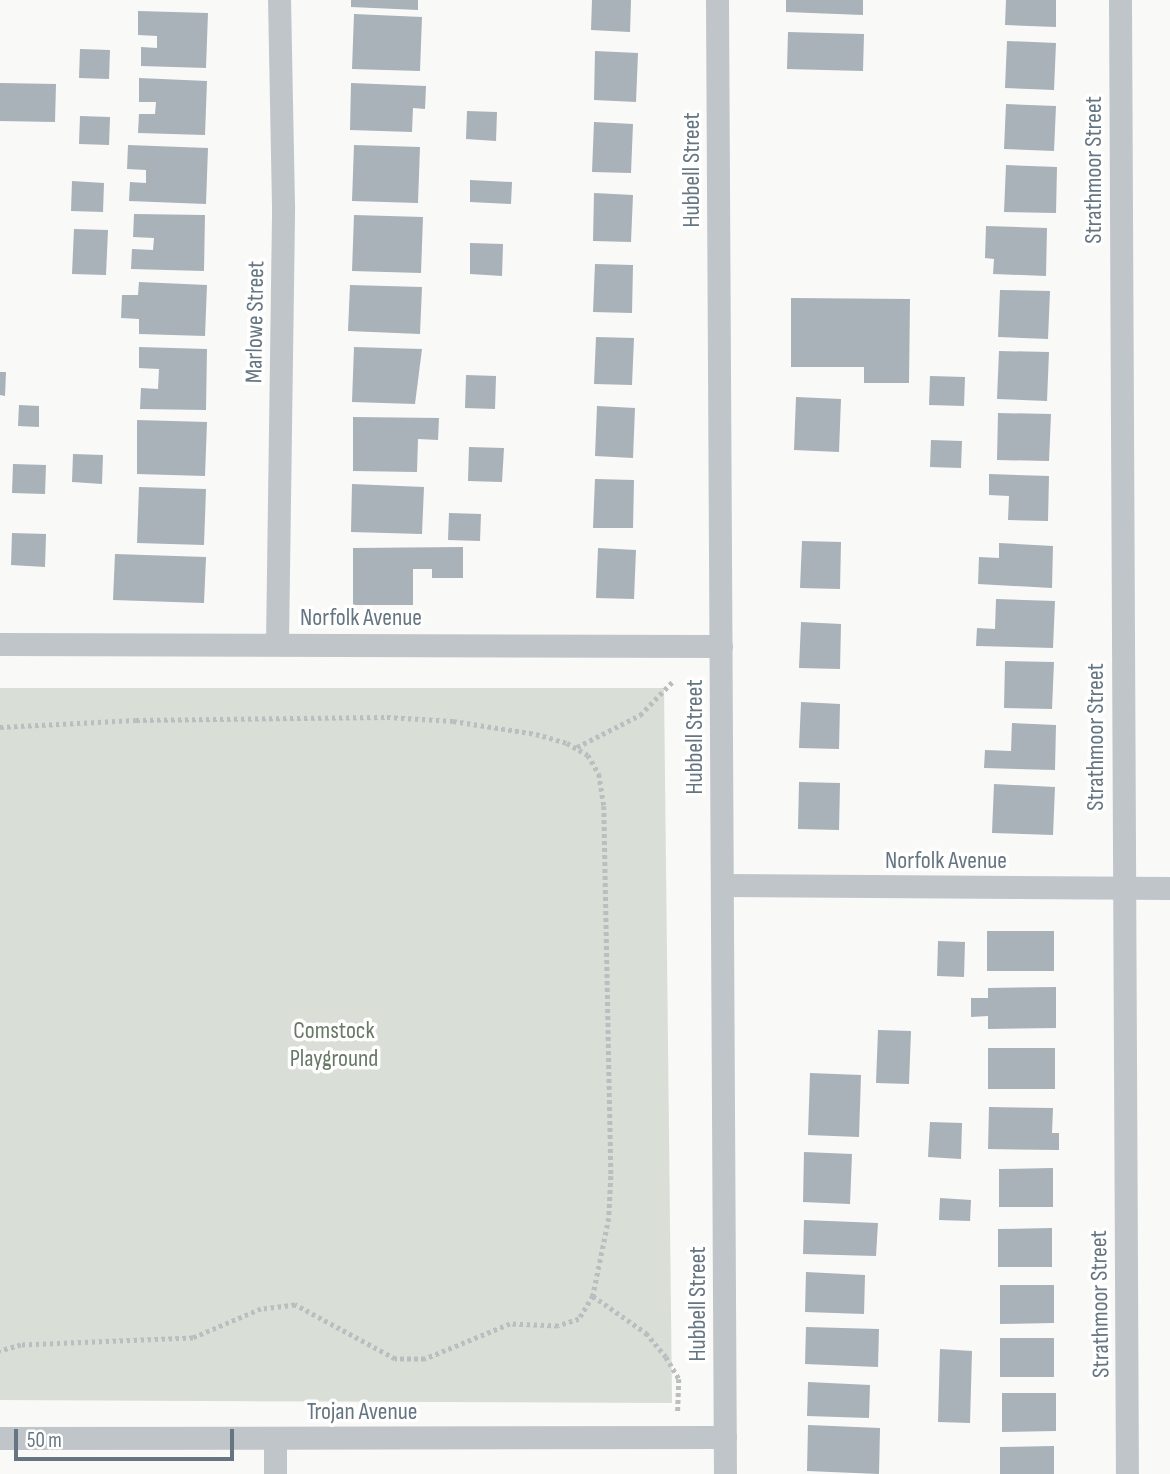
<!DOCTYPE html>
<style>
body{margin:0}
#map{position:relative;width:1170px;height:1474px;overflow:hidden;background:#f9f9f7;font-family:"Sofia Sans Condensed",sans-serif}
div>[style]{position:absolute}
.green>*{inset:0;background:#d9ded6}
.building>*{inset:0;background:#a9b2b8}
.path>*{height:4.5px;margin-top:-2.25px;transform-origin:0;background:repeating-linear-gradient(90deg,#bbbec1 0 3.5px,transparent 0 7px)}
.minor>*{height:23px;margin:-11.5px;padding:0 11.5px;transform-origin:11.5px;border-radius:11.5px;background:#c0c5c9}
span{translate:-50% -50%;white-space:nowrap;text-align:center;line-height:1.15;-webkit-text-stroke:7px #fff;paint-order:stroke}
.street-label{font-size:24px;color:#657581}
.park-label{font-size:24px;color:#677964}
.scale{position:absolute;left:14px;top:1429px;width:220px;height:32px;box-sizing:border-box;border:4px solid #657581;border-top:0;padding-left:9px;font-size:21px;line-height:24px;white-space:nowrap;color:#657581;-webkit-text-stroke:5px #fff;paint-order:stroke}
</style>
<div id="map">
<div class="green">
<div style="clip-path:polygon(0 688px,664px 688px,672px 1403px,0 1400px)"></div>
</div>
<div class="building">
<div style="clip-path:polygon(351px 0,418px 0,418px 10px,351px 7px)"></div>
<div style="clip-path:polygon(592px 0,631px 0,630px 32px,591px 30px)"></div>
<div style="clip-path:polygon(786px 0,863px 0,863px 15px,786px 12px)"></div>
<div style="clip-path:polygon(1006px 0,1056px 0,1056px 27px,1005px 25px)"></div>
<div style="clip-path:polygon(138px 11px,208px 13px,206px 68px,141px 66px,141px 47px,157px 48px,157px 36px,138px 35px)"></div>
<div style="clip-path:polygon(354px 14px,422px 17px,420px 71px,352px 69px)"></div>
<div style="clip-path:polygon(788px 32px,864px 34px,863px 71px,787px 69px)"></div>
<div style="clip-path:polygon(1007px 41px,1056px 43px,1054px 90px,1005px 88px)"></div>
<div style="clip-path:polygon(80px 49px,110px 50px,109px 79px,79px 78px)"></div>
<div style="clip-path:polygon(595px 51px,638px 53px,636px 102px,594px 100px)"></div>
<div style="clip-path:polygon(139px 78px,207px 81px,205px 135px,138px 133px,139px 114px,155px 114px,156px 102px,139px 102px)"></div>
<div style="clip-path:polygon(0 83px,56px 84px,55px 122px,0 121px)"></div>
<div style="clip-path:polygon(351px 83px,426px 86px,425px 109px,413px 108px,412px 132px,350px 130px)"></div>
<div style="clip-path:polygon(1006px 104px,1056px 106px,1054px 151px,1004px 149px)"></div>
<div style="clip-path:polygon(467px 111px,497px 112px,496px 141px,466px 139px)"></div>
<div style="clip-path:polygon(80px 116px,110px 117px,109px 145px,79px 144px)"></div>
<div style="clip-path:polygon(594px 122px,633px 124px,631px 173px,592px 172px)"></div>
<div style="clip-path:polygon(128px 145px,208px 148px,206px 204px,129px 201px,130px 182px,146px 183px,146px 170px,127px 169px)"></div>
<div style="clip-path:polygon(354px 145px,420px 147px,418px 203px,352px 201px)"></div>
<div style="clip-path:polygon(1006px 165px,1057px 167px,1056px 213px,1004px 212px)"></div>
<div style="clip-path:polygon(470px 180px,512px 182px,511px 204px,470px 202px)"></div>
<div style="clip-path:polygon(72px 181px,104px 183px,103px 212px,71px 211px)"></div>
<div style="clip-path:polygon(594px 193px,633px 195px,631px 242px,593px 241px)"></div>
<div style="clip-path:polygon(134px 214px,205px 215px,204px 271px,131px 269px,132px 249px,153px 250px,154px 238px,133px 237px)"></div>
<div style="clip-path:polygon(354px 215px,423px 217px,421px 273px,352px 271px)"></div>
<div style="clip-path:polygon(986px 226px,1047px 228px,1046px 276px,993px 274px,994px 259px,985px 258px)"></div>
<div style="clip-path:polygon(74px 229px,108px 230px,106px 275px,72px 274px)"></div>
<div style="clip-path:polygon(470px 243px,503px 244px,502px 276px,470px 274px)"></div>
<div style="clip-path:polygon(595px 264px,633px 265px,632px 313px,593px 312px)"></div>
<div style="clip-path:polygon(139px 282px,207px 285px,205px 336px,139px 334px,139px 319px,121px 318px,122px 295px,138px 295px)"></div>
<div style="clip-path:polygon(350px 285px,422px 287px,420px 334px,348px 331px)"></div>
<div style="clip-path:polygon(1000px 290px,1050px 291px,1048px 339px,998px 337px)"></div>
<div style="clip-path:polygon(791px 298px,910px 299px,909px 383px,864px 383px,864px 367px,791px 367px)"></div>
<div style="clip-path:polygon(596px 337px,634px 338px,632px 385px,594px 384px)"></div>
<div style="clip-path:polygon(139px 347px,207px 349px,206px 410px,140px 409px,141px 388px,158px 389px,159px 369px,139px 368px)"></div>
<div style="clip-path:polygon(354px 347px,422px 349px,415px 404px,352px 402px)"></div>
<div style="clip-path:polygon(999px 351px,1049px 352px,1047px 401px,997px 399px)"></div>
<div style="clip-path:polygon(0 372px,6px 372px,5px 396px,0 395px)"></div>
<div style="clip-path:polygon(466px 375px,496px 376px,495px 409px,465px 408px)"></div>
<div style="clip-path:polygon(930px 376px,965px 377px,964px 406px,929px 405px)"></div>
<div style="clip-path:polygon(796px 397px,841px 399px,839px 452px,794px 450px)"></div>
<div style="clip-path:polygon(19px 405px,39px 406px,39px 427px,18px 426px)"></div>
<div style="clip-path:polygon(597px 406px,635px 408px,633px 458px,595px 456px)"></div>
<div style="clip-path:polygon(998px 413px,1051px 414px,1049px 461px,997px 460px)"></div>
<div style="clip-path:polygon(353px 417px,439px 418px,438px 440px,418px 439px,417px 472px,353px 471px)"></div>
<div style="clip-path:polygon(137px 420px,207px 422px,205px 476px,137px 474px)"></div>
<div style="clip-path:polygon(931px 440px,962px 441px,961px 468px,930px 467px)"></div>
<div style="clip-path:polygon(469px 447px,504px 448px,502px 482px,468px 481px)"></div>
<div style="clip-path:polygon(73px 454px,103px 455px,102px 484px,72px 482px)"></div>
<div style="clip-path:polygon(13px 464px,46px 465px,45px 494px,12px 493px)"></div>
<div style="clip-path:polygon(989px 474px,1049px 476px,1048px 521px,1008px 520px,1009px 496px,989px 495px)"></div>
<div style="clip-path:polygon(595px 479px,634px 480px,633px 528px,593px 528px)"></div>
<div style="clip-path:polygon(352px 484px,424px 487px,422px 534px,351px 532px)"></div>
<div style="clip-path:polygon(139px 487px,206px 489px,204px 545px,137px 543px)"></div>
<div style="clip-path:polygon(449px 513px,481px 514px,480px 541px,448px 540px)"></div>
<div style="clip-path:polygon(12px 533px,46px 534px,45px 567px,11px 565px)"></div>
<div style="clip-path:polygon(802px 541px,841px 542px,840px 589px,800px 588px)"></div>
<div style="clip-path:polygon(999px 543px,1053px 546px,1052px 588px,978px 584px,979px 557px,999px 558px)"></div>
<div style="clip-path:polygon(463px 547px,463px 578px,432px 578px,432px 569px,413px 569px,413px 605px,353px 605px,353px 548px)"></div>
<div style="clip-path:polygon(598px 548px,636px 550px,634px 599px,596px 598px)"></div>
<div style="clip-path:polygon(115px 554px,206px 557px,204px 603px,113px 600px)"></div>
<div style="clip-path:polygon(996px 599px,1055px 601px,1053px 648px,976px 646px,977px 628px,995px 629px)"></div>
<div style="clip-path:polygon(801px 622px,841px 624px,840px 669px,799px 668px)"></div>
<div style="clip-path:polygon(1005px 661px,1054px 662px,1052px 709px,1004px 708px)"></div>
<div style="clip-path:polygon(801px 702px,840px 704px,839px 749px,799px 748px)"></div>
<div style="clip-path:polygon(1012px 723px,1056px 725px,1055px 770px,984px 768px,985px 750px,1011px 751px)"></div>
<div style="clip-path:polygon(799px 782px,840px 783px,839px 830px,798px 829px)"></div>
<div style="clip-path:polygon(994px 784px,1055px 787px,1053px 835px,992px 833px)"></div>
<div style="clip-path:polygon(987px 931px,1054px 931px,1054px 971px,987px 971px)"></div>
<div style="clip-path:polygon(938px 941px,965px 942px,964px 977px,937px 976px)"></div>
<div style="clip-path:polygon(1056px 987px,1056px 1028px,988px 1029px,988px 1016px,971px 1017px,971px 998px,988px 998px,988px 988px)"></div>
<div style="clip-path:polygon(878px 1030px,911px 1031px,909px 1084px,876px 1083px)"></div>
<div style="clip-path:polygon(988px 1048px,1055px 1048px,1055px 1089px,988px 1089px)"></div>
<div style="clip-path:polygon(810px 1073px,861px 1075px,859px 1137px,808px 1135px)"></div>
<div style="clip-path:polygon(989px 1107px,1053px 1108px,1052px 1133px,1059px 1133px,1059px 1150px,988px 1149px)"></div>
<div style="clip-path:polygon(930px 1122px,962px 1123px,961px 1159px,928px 1157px)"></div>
<div style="clip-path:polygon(804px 1152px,852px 1154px,850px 1204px,803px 1202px)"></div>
<div style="clip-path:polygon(1053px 1168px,1053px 1207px,999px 1207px,999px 1169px)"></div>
<div style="clip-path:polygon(940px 1198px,971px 1200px,970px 1221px,939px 1220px)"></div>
<div style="clip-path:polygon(804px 1220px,878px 1223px,876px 1256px,803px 1254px)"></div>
<div style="clip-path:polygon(1052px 1228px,1052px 1267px,998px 1267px,998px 1229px)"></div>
<div style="clip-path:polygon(806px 1272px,865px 1275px,864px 1314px,805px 1312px)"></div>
<div style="clip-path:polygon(1000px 1285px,1054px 1285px,1054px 1323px,1000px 1324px)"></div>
<div style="clip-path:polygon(806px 1327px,879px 1329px,878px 1367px,805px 1364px)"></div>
<div style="clip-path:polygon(1000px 1338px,1054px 1338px,1054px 1377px,1000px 1377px)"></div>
<div style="clip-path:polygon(940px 1349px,972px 1351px,970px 1423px,938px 1422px)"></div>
<div style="clip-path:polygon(808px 1382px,870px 1385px,869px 1418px,807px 1416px)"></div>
<div style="clip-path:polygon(1002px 1393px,1056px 1393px,1056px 1431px,1002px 1432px)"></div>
<div style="clip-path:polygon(808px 1425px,880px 1428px,879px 1474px,807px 1471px)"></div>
<div style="clip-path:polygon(1054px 1446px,1054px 1474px,1000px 1474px,1000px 1447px)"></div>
</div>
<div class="path">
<div style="left:0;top:727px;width:136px;rotate:-2.9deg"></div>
<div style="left:136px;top:720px;width:251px;rotate:-0.7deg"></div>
<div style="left:387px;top:717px;width:66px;rotate:3.5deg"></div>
<div style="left:453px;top:721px;width:84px;rotate:8.9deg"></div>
<div style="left:536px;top:734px;width:32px;rotate:16deg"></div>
<div style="left:567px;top:743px;width:24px;rotate:30deg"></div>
<div style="left:588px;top:755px;width:22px;rotate:60deg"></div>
<div style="left:599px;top:774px;width:32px;rotate:81deg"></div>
<div style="left:604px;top:806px;width:370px;rotate:88.9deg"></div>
<div style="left:611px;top:1176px;width:42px;rotate:92.7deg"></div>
<div style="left:609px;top:1218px;width:80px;rotate:101.6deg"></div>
<div style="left:593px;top:1296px;width:27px;rotate:121deg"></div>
<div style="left:579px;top:1319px;width:22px;rotate:162deg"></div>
<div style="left:558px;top:1326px;width:48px;rotate:-177.6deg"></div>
<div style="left:510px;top:1324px;width:92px;rotate:157.6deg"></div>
<div style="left:425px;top:1359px;width:30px;rotate:180deg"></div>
<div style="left:395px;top:1359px;width:114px;rotate:-151.6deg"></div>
<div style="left:295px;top:1305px;width:34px;rotate:173deg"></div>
<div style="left:261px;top:1309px;width:74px;rotate:156.9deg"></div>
<div style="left:193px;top:1338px;width:172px;rotate:177.7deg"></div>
<div style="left:21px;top:1345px;width:22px;rotate:164deg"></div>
<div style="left:577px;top:747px;width:71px;rotate:-26.9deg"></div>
<div style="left:640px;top:715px;width:46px;rotate:-45.9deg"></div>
<div style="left:593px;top:1296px;width:65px;rotate:34.9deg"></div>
<div style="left:646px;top:1333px;width:31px;rotate:50deg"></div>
<div style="left:666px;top:1357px;width:26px;rotate:59deg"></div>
<div style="left:679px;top:1379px;width:32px;rotate:92deg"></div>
</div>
<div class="minor">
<div style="left:717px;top:0;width:1474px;rotate:89.69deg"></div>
<div style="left:1120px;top:0;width:1474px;rotate:89.73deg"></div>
<div style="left:0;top:644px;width:721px;rotate:0.16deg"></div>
<div style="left:277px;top:644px;width:438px;rotate:-89.2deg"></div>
<div style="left:283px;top:206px;width:206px;rotate:-91.1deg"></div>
<div style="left:722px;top:885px;width:448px;rotate:0.4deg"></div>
<div style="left:0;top:1438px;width:725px;rotate:-0.08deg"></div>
<div style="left:275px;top:1439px;width:35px;rotate:90deg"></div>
</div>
<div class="street-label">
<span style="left:692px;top:170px;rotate:-90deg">Hubbell Street</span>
<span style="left:1094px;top:170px;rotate:-90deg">Strathmoor Street</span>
<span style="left:255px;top:322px;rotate:-89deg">Marlowe Street</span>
<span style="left:361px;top:618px">Norfolk Avenue</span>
<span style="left:695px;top:737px;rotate:-90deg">Hubbell Street</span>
<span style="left:1096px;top:737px;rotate:-90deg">Strathmoor Street</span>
<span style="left:946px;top:861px">Norfolk Avenue</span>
<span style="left:698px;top:1304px;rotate:-90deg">Hubbell Street</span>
<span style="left:1100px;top:1304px;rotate:-91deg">Strathmoor Street</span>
<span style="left:362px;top:1412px">Trojan Avenue</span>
</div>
<div class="park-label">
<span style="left:334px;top:1045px">Comstock<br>Playground</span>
</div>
<div class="scale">50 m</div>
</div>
